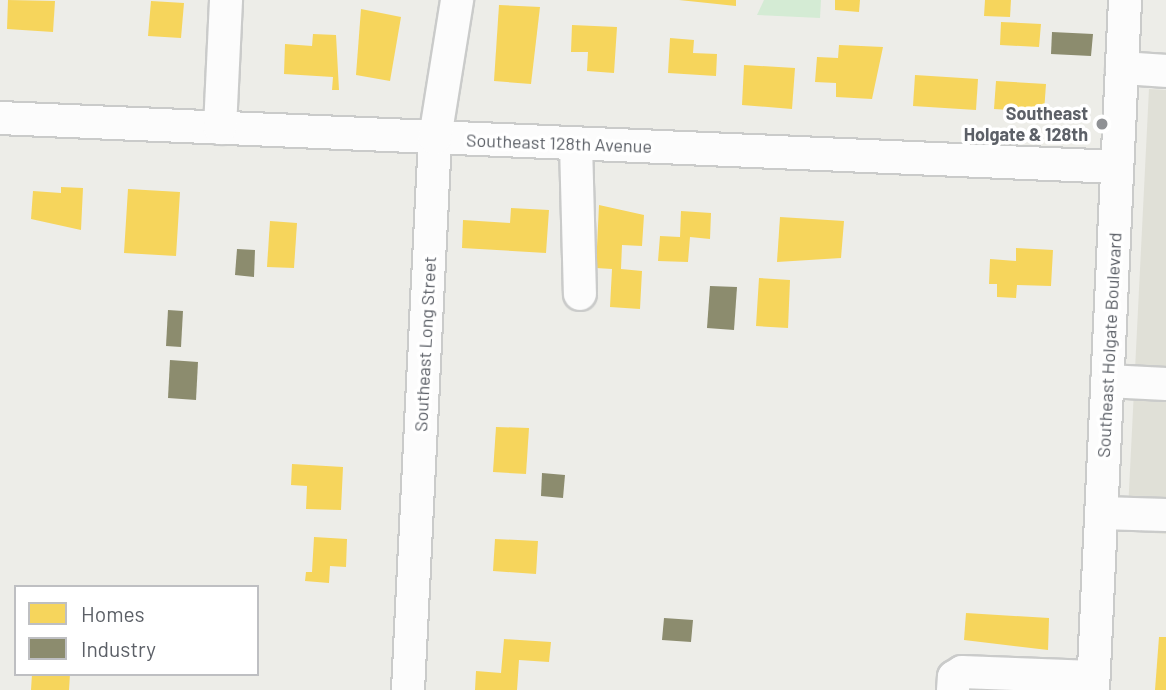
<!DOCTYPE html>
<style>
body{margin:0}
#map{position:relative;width:1166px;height:690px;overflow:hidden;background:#edede8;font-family:Barlow,sans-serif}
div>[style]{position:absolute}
.education>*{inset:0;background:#e0e0d7}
.green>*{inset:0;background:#d4ebd4}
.homes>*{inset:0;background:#f6d55c}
.industry>*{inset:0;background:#8c8c6e}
.roads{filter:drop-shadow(2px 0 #cacbca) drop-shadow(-2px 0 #cacbca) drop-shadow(0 2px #cacbca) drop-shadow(0 -2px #cacbca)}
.minor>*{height:32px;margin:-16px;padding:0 16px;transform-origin:16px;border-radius:16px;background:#fcfcfc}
.dots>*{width:19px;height:19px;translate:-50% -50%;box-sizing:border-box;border:4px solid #fff;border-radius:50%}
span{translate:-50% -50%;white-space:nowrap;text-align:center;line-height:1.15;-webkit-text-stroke:7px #fff;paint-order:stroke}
.poi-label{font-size:18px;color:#5c6067;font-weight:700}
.right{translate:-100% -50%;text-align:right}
.street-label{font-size:18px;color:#5c6067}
.legend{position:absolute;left:14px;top:585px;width:245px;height:91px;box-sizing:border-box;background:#fff;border:2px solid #bebfc2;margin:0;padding:9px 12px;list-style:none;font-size:21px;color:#5c6067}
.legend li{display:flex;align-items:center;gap:14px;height:35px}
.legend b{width:35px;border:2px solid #bebfc2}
</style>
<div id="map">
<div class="education">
<div style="clip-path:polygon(1149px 89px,1166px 90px,1166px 534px,1127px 531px)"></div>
</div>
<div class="green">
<div style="clip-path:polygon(764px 0,821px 0,820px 18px,757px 15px)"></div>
</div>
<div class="homes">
<div style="clip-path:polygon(8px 0,55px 1px,53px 32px,7px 29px)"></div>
<div style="clip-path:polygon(679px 0,736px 0,736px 6px)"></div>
<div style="clip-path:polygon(835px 0,860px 0,859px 12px,835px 10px)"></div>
<div style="clip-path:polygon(985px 0,1011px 0,1010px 17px,984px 16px)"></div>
<div style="clip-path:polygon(151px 1px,184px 3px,181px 38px,148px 36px)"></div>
<div style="clip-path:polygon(499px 5px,540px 7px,531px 84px,494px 81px)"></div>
<div style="clip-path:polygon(361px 9px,401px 17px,390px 81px,356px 75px)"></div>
<div style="clip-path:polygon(1001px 22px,1041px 24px,1039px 47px,1000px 45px)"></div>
<div style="clip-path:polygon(572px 25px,617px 27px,614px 73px,587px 71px,588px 52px,571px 52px)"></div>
<div style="clip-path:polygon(313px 34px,336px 35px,339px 90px,332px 90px,333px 77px,284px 74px,285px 44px,312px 46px)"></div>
<div style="clip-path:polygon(670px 38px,694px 40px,693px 53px,717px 54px,716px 76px,668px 73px)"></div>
<div style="clip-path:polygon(839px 45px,883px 47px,872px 99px,836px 97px,836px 83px,815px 82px,817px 57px,838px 58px)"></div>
<div style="clip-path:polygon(744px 65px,795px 68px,792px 109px,742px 105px)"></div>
<div style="clip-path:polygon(915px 75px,978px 79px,976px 110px,913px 106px)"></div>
<div style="clip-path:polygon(996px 81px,1046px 84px,1044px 112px,994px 109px)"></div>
<div style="clip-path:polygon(61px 187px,83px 188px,81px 230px,31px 219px,33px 191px,61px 193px)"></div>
<div style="clip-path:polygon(128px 189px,180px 192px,176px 256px,124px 253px)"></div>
<div style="clip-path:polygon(599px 205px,644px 215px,642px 246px,622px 245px,621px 269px,642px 271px,640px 309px,610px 307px,612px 269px,596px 268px)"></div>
<div style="clip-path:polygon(511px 208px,549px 210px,546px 253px,462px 248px,463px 220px,510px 223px)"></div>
<div style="clip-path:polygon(681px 211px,711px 213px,710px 239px,690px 237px,688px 262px,658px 261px,660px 236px,680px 237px)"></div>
<div style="clip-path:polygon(780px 217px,844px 221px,841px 258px,777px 262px)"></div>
<div style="clip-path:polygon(270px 221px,297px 223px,294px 268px,267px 267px)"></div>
<div style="clip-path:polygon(1016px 248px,1053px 250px,1051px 286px,1017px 285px,1016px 298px,997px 297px,997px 284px,989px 284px,990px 259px,1016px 261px)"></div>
<div style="clip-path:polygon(759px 278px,790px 280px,788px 328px,756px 326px)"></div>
<div style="clip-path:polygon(496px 427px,529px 428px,526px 474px,493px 472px)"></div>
<div style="clip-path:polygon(292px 464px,343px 467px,341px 510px,306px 509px,307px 486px,291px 485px)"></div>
<div style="clip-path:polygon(314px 537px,347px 539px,346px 567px,330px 566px,329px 583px,305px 581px,306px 572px,312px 572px)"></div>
<div style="clip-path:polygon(495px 539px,538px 541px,536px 574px,493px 571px)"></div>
<div style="clip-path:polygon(966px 613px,1049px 618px,1048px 650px,964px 640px)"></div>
<div style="clip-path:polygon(1159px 637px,1166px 637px,1166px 690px,1155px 690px)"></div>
<div style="clip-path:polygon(504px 639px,551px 642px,549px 662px,519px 660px,517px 690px,475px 690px,476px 671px,501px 673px)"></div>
<div style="clip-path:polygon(32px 674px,70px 674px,69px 690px,31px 690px)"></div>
</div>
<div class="industry">
<div style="clip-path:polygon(1052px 32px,1093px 34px,1091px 56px,1051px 54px)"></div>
<div style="clip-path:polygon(237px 249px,255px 250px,254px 277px,235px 275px)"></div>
<div style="clip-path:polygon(710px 286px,737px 287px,734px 330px,707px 328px)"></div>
<div style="clip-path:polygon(168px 310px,183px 311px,181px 347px,166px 346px)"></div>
<div style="clip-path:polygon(170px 360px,198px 362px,196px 400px,168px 398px)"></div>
<div style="clip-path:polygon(542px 473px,565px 475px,563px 498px,541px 496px)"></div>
<div style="clip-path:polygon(664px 618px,693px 620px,691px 642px,662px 640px)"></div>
</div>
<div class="roads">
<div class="minor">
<div style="left:1122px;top:68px;width:44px;rotate:3.9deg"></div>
<div style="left:0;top:118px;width:1118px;rotate:2.51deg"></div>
<div style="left:220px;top:128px;width:128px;rotate:-87.3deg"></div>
<div style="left:576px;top:144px;width:150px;rotate:88.5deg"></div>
<div style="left:1107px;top:381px;width:59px;rotate:2.9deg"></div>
<div style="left:1101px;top:513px;width:65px;rotate:1.8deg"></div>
<div style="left:408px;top:690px;width:553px;rotate:-87.2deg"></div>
<div style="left:435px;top:138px;width:140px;rotate:-80.9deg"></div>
<div style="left:953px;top:690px;width:13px;rotate:-86deg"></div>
<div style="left:954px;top:677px;width:9px;rotate:-32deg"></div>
<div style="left:962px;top:672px;width:131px;rotate:2.2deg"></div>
<div style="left:1093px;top:690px;width:691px;rotate:-87.34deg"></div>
</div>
</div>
<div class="dots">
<div style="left:1102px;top:124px;background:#8f9194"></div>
</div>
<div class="poi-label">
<span class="right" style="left:1088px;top:124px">Southeast<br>Holgate &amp; 128th</span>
</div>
<div class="street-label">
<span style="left:559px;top:143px;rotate:2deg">Southeast 128th Avenue</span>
<span style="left:425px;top:344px;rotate:-87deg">Southeast Long Street</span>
<span style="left:1109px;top:345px;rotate:-87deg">Southeast Holgate Boulevard</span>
</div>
<ul class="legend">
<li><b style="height:19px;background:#f6d55c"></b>Homes</li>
<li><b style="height:19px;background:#8c8c6e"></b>Industry</li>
</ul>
</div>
